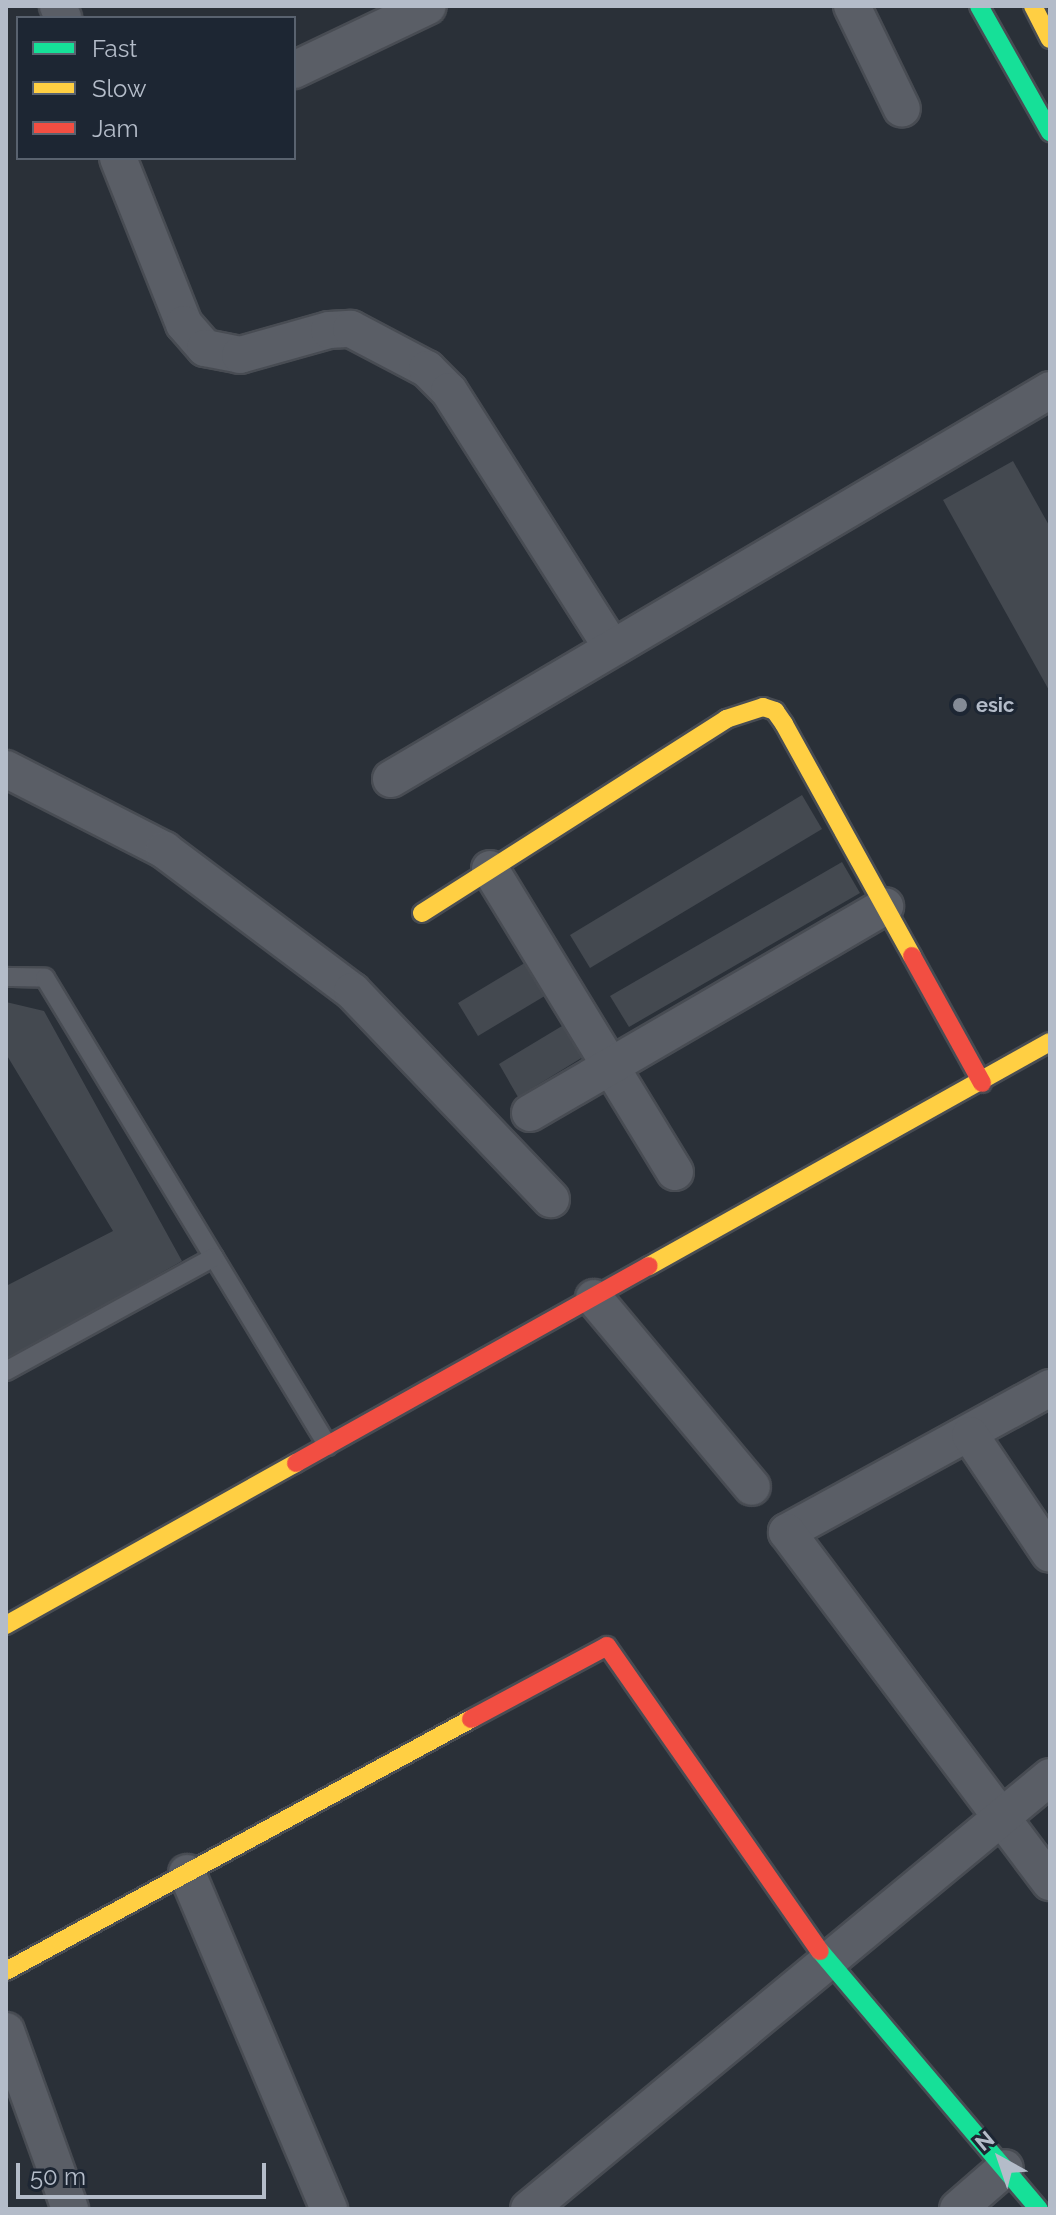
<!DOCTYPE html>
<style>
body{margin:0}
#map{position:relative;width:1056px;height:2215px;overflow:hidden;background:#2a3038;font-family:Raleway,sans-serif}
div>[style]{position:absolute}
.building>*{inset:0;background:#444950}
.roads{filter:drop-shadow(2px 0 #484c53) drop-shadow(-2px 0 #484c53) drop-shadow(0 2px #484c53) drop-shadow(0 -2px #484c53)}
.lane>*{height:18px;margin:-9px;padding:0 9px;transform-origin:9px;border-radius:9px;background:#5a5e66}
.street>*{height:36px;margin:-18px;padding:0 18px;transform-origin:18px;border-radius:18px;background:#5a5e66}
.fast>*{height:18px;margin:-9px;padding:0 9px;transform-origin:9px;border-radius:9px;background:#16e098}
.slow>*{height:18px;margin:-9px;padding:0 9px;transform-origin:9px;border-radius:9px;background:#ffcf43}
.jam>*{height:18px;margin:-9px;padding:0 9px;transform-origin:9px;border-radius:9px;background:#f24e42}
.dots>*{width:22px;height:22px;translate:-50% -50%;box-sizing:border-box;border:4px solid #1d2633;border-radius:50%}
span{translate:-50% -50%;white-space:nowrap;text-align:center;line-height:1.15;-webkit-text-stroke:6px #1d2633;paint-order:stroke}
.poi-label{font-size:20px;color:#b4bcc9;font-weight:700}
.left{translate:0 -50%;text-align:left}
.frame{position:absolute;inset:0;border:8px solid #b4bcc9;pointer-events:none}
.legend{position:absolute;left:16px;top:16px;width:280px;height:144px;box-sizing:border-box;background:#1d2633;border:2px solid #59626f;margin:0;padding:10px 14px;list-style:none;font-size:24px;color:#b4bcc9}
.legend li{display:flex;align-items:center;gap:16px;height:40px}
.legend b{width:40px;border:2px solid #59626f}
.north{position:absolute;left:960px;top:2119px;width:80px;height:80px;-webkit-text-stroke:6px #1d2633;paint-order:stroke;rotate:320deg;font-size:22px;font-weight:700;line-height:32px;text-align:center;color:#b4bcc9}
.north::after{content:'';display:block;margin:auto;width:28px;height:36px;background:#b4bcc9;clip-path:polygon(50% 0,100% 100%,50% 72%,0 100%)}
.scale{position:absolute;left:16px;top:2163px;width:250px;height:36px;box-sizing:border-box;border:4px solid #b4bcc9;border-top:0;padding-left:10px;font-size:24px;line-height:28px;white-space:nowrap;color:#b4bcc9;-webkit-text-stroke:6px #1d2633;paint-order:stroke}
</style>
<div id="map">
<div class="building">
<div style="clip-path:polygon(1013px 461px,1050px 527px,1050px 692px,943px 500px)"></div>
<div style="clip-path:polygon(802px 795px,822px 829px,590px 968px,570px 935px)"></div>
<div style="clip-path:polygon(842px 862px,860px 893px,629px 1027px,610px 996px)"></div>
<div style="clip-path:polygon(538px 955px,558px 988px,478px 1036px,458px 1003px)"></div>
<div style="clip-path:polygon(6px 1002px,44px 1011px,182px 1261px,6px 1361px,6px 1286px,113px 1231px,6px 1054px)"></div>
<div style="clip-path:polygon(577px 1017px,596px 1049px,518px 1097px,499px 1064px)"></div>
</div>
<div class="roads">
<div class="lane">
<div style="left:6px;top:977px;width:39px;rotate:1deg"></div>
<div style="left:45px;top:978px;width:547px;rotate:58.84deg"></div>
<div style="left:6px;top:1371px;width:237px;rotate:-28.7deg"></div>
</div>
<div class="street">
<div style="left:58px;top:6px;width:13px;rotate:67deg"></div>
<div style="left:852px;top:6px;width:114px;rotate:64.1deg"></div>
<div style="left:294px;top:70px;width:148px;rotate:-25.5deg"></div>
<div style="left:118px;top:158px;width:179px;rotate:68.3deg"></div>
<div style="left:184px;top:324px;width:32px;rotate:49deg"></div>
<div style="left:205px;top:348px;width:36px;rotate:11deg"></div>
<div style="left:240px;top:355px;width:92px;rotate:-15.7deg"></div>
<div style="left:329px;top:330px;width:22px;rotate:-3deg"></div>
<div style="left:351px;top:329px;width:86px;rotate:27.8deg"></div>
<div style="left:427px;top:369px;width:31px;rotate:45deg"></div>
<div style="left:449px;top:391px;width:304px;rotate:57.6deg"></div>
<div style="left:6px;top:769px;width:178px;rotate:27.1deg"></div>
<div style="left:164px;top:850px;width:235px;rotate:36.9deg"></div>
<div style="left:352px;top:991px;width:288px;rotate:46.3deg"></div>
<div style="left:391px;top:779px;width:765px;rotate:-30.55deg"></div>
<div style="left:490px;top:869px;width:355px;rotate:58.6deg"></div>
<div style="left:530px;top:1113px;width:411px;rotate:-30.2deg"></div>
<div style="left:594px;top:1298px;width:246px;rotate:50.1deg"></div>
<div style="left:1050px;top:1388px;width:300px;rotate:151.3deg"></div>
<div style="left:787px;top:1532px;width:438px;rotate:53.1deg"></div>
<div style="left:970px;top:1435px;width:143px;rotate:56.1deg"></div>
<div style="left:187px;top:1873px;width:365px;rotate:67.1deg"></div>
<div style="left:6px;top:2031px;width:189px;rotate:70.2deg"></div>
<div style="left:529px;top:2209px;width:677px;rotate:-39.66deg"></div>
<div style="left:958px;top:2209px;width:62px;rotate:-41.1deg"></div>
</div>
<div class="fast">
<div style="left:979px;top:6px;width:145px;rotate:60.6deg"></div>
<div style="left:820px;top:1951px;width:338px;rotate:49.7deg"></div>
</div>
<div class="slow">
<div style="left:1033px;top:6px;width:37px;rotate:63deg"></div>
<div style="left:422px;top:913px;width:361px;rotate:-32.5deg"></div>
<div style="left:726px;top:719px;width:39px;rotate:-18deg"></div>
<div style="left:763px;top:707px;width:13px;rotate:18deg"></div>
<div style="left:775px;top:711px;width:16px;rotate:55deg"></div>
<div style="left:784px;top:724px;width:265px;rotate:61.1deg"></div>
<div style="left:649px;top:1266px;width:459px;rotate:-29.2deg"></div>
<div style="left:6px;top:1625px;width:332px;rotate:-29.2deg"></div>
<div style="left:6px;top:1971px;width:529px;rotate:-28.45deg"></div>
</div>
<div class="jam">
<div style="left:912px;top:956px;width:145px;rotate:61.1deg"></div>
<div style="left:296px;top:1463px;width:404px;rotate:-29.2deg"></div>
<div style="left:471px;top:1719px;width:154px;rotate:-28.2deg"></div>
<div style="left:607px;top:1646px;width:372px;rotate:55.1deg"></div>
</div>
</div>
<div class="dots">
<div style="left:960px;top:705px;background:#848b96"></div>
</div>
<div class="poi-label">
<span class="left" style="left:976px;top:705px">esic</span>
</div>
<div class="frame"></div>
<ul class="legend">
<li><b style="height:10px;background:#16e098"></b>Fast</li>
<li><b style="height:10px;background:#ffcf43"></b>Slow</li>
<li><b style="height:10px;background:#f24e42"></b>Jam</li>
</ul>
<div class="north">N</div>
<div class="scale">50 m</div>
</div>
